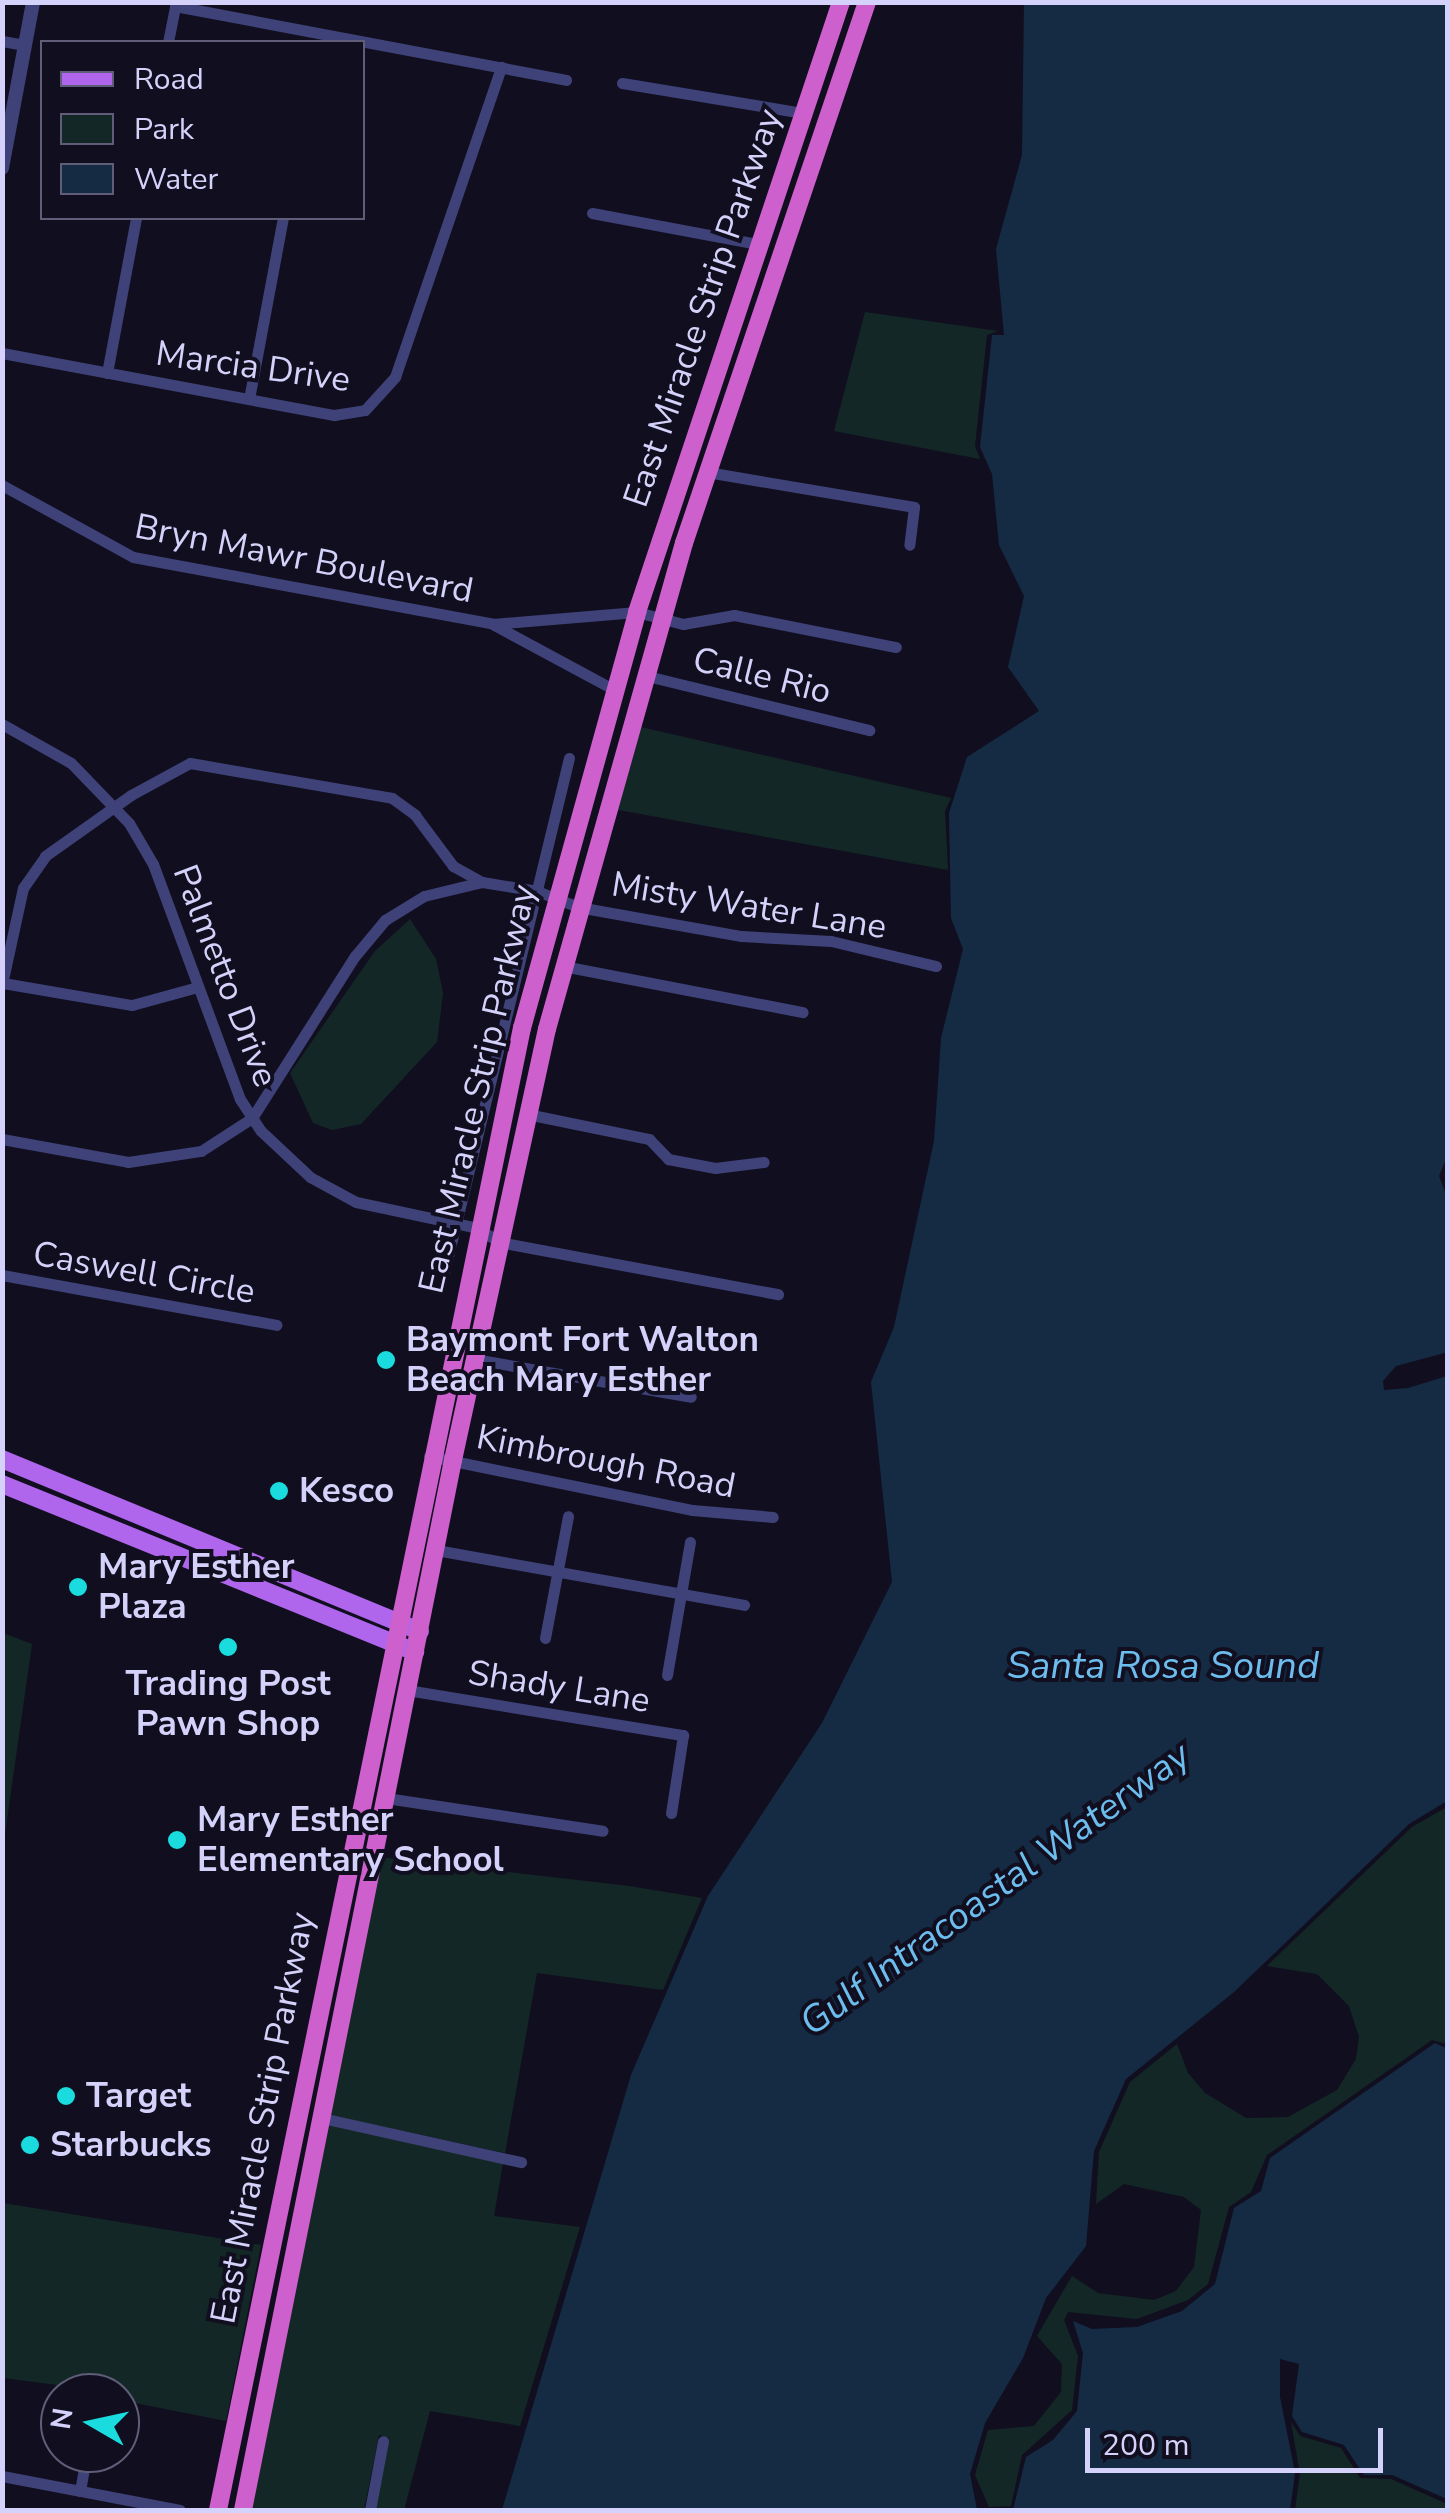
<!DOCTYPE html>
<style>
body{margin:0}
#map{position:relative;width:1450px;height:2513px;overflow:hidden;background:#110f1f;font-family:"Nunito Sans",sans-serif}
div>[style]{position:absolute}
.green>*{inset:0;background:#132826}
.water>*{inset:0;background:#152b44}
.minor>*{height:11px;margin:-5.5px;padding:0 5.5px;transform-origin:5.5px;border-radius:5.5px;background:#3f4279}
.tertiary>*{height:14px;margin:-7px;padding:0 7px;transform-origin:7px;border-radius:7px;background:#3f4279}
.primary>*{height:18px;margin:-9px;padding:0 9px;transform-origin:9px;border-radius:9px;background:#af66ed}
.trunk>*{height:18px;margin:-9px;padding:0 9px;transform-origin:9px;border-radius:9px;background:#ce60cd}
.dots>*{width:28px;height:28px;translate:-50% -50%;box-sizing:border-box;border:5px solid #110f1f;border-radius:50%}
span{translate:-50% -50%;white-space:nowrap;text-align:center;line-height:1.15;-webkit-text-stroke:8px #110f1f;paint-order:stroke}
.street-label{font-size:35px;color:#d4d2fa}
.poi-label{font-size:35px;color:#d4d2fa;font-weight:700}
.left{translate:0 -50%;text-align:left}
.water-label{font-size:38px;color:#6cbdee;font-style:italic}
.frame{position:absolute;inset:0;border:5px solid #d4d2fa;pointer-events:none}
.legend{position:absolute;left:40px;top:40px;width:325px;height:180px;box-sizing:border-box;background:#110f1f;border:2px solid #5f5d77;margin:0;padding:12px 18px;list-style:none;font-size:30px;color:#d4d2fa}
.legend li{display:flex;align-items:center;gap:20px;height:50px}
.legend b{width:50px;border:2px solid #5f5d77}
.north{position:absolute;left:40px;top:2373px;width:100px;height:100px;box-sizing:border-box;background:#110f1f;border:2px solid #5f5d77;border-radius:50%;rotate:279deg;font-size:28px;font-weight:700;line-height:40px;text-align:center;color:#d4d2fa}
.north::after{content:'';display:block;margin:auto;width:35px;height:45px;background:#1adcdf;clip-path:polygon(50% 0,100% 100%,50% 72%,0 100%)}
.scale{position:absolute;left:1085px;top:2428px;width:298px;height:45px;box-sizing:border-box;border:5px solid #d4d2fa;border-top:0;padding-left:12px;font-size:30px;line-height:35px;white-space:nowrap;color:#d4d2fa;-webkit-text-stroke:8px #110f1f;paint-order:stroke}
</style>
<div id="map">
<div class="green">
<div style="clip-path:polygon(865px 312px,998px 331px,987px 335px,975px 446px,980px 459px,834px 431px)"></div>
<div style="clip-path:polygon(636px 726px,951px 798px,945px 811px,948px 870px,613px 809px)"></div>
<div style="clip-path:polygon(410px 919px,436px 959px,443px 993px,437px 1042px,361px 1124px,332px 1130px,313px 1123px,290px 1073px,375px 951px)"></div>
<div style="clip-path:polygon(3px 1633px,32px 1644px,3px 1848px)"></div>
<div style="clip-path:polygon(1447px 1807px,1447px 2044px,1432px 2040px,1267px 2155px,1251px 2192px,1229px 2207px,1208px 2284px,1188px 2300px,1137px 2319px,1068px 2312px,1064px 2320px,1078px 2356px,1072px 2410px,1022px 2455px,1011px 2506px,989px 2507px,975px 2475px,988px 2430px,1034px 2426px,1061px 2392px,1062px 2364px,1037px 2336px,1072px 2276px,1098px 2293px,1154px 2300px,1176px 2291px,1194px 2267px,1201px 2210px,1184px 2197px,1124px 2184px,1096px 2204px,1099px 2152px,1130px 2082px,1177px 2044px,1188px 2073px,1205px 2093px,1246px 2118px,1288px 2117px,1337px 2090px,1356px 2059px,1359px 2037px,1349px 2006px,1317px 1974px,1267px 1966px,1412px 1827px)"></div>
<div style="clip-path:polygon(380px 1857px,629px 1886px,702px 1898px,663px 1990px,537px 1973px,505px 2153px,330px 2115px)"></div>
<div style="clip-path:polygon(329px 2125px,503px 2163px,494px 2216px,580px 2227px,520px 2426px,430px 2411px,404px 2510px,375px 2510px,389px 2438px,379px 2435px,364px 2510px,252px 2510px)"></div>
<div style="clip-path:polygon(3px 2203px,261px 2245px,226px 2421px,120px 2400px,120px 2393px,3px 2378px)"></div>
<div style="clip-path:polygon(1291px 2422px,1300px 2436px,1341px 2448px,1360px 2478px,1391px 2479px,1447px 2504px,1447px 2510px,1295px 2510px,1300px 2474px)"></div>
</div>
<div class="water">
<div style="clip-path:polygon(1024px 3px,1447px 3px,1448px 1154px,1439px 1176px,1448px 1200px,1448px 1352px,1396px 1366px,1383px 1381px,1384px 1390px,1408px 1388px,1447px 1376px,1447px 1801px,1409px 1824px,1234px 1992px,1126px 2079px,1094px 2151px,1086px 2246px,1046px 2298px,1023px 2358px,985px 2423px,970px 2474px,977px 2510px,502px 2510px,631px 2075px,708px 1896px,822px 1723px,892px 1582px,871px 1382px,894px 1327px,934px 1141px,941px 1038px,963px 949px,951px 918px,949px 813px,967px 757px,1039px 711px,1008px 667px,1024px 596px,999px 545px,992px 474px,980px 447px,992px 335px,1004px 335px,996px 249px,1022px 155px)"></div>
<div style="clip-path:polygon(1435px 2043px,1448px 2049px,1447px 2499px,1392px 2475px,1364px 2475px,1344px 2445px,1302px 2432px,1292px 2416px,1299px 2364px,1280px 2359px,1280px 2397px,1295px 2473px,1290px 2510px,1013px 2510px,1026px 2457px,1053px 2440px,1077px 2411px,1083px 2353px,1073px 2321px,1092px 2329px,1137px 2327px,1182px 2311px,1215px 2284px,1234px 2208px,1261px 2191px,1270px 2158px)"></div>
</div>
<div class="minor">
<div style="left:175px;top:6px;width:398px;rotate:10.7deg"></div>
<div style="left:2px;top:41px;width:23px;rotate:10deg"></div>
<div style="left:168px;top:42px;width:41px;rotate:-78.7deg"></div>
<div style="left:622px;top:83px;width:184px;rotate:9.4deg"></div>
<div style="left:592px;top:213px;width:169px;rotate:10.6deg"></div>
<div style="left:2px;top:353px;width:338px;rotate:10.6deg"></div>
<div style="left:334px;top:415px;width:31px;rotate:-9deg"></div>
<div style="left:365px;top:410px;width:45px;rotate:-47.7deg"></div>
<div style="left:395px;top:377px;width:328px;rotate:-71.1deg"></div>
<div style="left:107px;top:373px;width:158px;rotate:-79.4deg"></div>
<div style="left:249px;top:399px;width:184px;rotate:-79.4deg"></div>
<div style="left:707px;top:472px;width:210px;rotate:9.6deg"></div>
<div style="left:914px;top:507px;width:38px;rotate:97deg"></div>
<div style="left:2px;top:485px;width:149px;rotate:28.8deg"></div>
<div style="left:133px;top:557px;width:366px;rotate:10.5deg"></div>
<div style="left:493px;top:624px;width:144px;rotate:-4.8deg"></div>
<div style="left:637px;top:612px;width:48px;rotate:14.6deg"></div>
<div style="left:683px;top:624px;width:52px;rotate:-10deg"></div>
<div style="left:734px;top:615px;width:165px;rotate:11.2deg"></div>
<div style="left:494px;top:625px;width:135px;rotate:28.3deg"></div>
<div style="left:643px;top:675px;width:233px;rotate:13.7deg"></div>
<div style="left:2px;top:724px;width:79px;rotate:29.5deg"></div>
<div style="left:71px;top:763px;width:83px;rotate:46deg"></div>
<div style="left:129px;top:823px;width:48px;rotate:59.7deg"></div>
<div style="left:153px;top:864px;width:251px;rotate:69.7deg"></div>
<div style="left:240px;top:1099px;width:38px;rotate:57deg"></div>
<div style="left:261px;top:1131px;width:67px;rotate:43.2deg"></div>
<div style="left:310px;top:1177px;width:52px;rotate:28.5deg"></div>
<div style="left:356px;top:1202px;width:124px;rotate:12.1deg"></div>
<div style="left:477px;top:1228px;width:26px;rotate:32deg"></div>
<div style="left:499px;top:1242px;width:284px;rotate:10.6deg"></div>
<div style="left:563px;top:966px;width:244px;rotate:10.9deg"></div>
<div style="left:3px;top:983px;width:131px;rotate:9.7deg"></div>
<div style="left:132px;top:1005px;width:68px;rotate:-15.3deg"></div>
<div style="left:2px;top:984px;width:98px;rotate:-77.7deg"></div>
<div style="left:23px;top:888px;width:39px;rotate:-55deg"></div>
<div style="left:45px;top:856px;width:105px;rotate:-35.3deg"></div>
<div style="left:131px;top:795px;width:67px;rotate:-28.5deg"></div>
<div style="left:190px;top:763px;width:205px;rotate:9.8deg"></div>
<div style="left:392px;top:798px;width:29px;rotate:36deg"></div>
<div style="left:415px;top:815px;width:64px;rotate:53.3deg"></div>
<div style="left:453px;top:866px;width:33px;rotate:29deg"></div>
<div style="left:527px;top:1114px;width:125px;rotate:11.6deg"></div>
<div style="left:649px;top:1139px;width:28px;rotate:46deg"></div>
<div style="left:668px;top:1159px;width:48px;rotate:10.8deg"></div>
<div style="left:715px;top:1168px;width:49px;rotate:-7deg"></div>
<div style="left:2px;top:1139px;width:128px;rotate:10.3deg"></div>
<div style="left:128px;top:1162px;width:74px;rotate:-8.6deg"></div>
<div style="left:201px;top:1151px;width:61px;rotate:-32.9deg"></div>
<div style="left:252px;top:1118px;width:192px;rotate:-57.6deg"></div>
<div style="left:355px;top:956px;width:47px;rotate:-50.2deg"></div>
<div style="left:385px;top:920px;width:46px;rotate:-31.6deg"></div>
<div style="left:424px;top:896px;width:60px;rotate:-13.6deg"></div>
<div style="left:482px;top:882px;width:56px;rotate:9.3deg"></div>
<div style="left:537px;top:891px;width:44px;rotate:21.3deg"></div>
<div style="left:578px;top:907px;width:166px;rotate:10.1deg"></div>
<div style="left:741px;top:936px;width:90px;rotate:3.2deg"></div>
<div style="left:831px;top:941px;width:108px;rotate:13.4deg"></div>
<div style="left:444px;top:1273px;width:530px;rotate:-76.36deg"></div>
<div style="left:2px;top:1275px;width:279px;rotate:10.3deg"></div>
<div style="left:474px;top:1359px;width:220px;rotate:9.9deg"></div>
<div style="left:429px;top:1456px;width:268px;rotate:11.6deg"></div>
<div style="left:692px;top:1510px;width:81px;rotate:4.9deg"></div>
<div style="left:436px;top:1550px;width:313px;rotate:10.1deg"></div>
<div style="left:545px;top:1638px;width:124px;rotate:-79.3deg"></div>
<div style="left:667px;top:1675px;width:135px;rotate:-80.2deg"></div>
<div style="left:407px;top:1690px;width:280px;rotate:9.3deg"></div>
<div style="left:683px;top:1735px;width:79px;rotate:98.7deg"></div>
<div style="left:386px;top:1798px;width:219px;rotate:8.6deg"></div>
<div style="left:322px;top:2118px;width:204px;rotate:12.5deg"></div>
<div style="left:2px;top:2476px;width:181px;rotate:10.8deg"></div>
<div style="left:80px;top:2491px;width:39px;rotate:-80deg"></div>
<div style="left:370px;top:2510px;width:70px;rotate:-79.3deg"></div>
</div>
<div class="tertiary">
<div style="left:2px;top:168px;width:169px;rotate:-79.4deg"></div>
</div>
<div class="primary">
<div style="left:2px;top:1459px;width:452px;rotate:22.4deg"></div>
<div style="left:2px;top:1484px;width:446px;rotate:22.1deg"></div>
</div>
<div class="trunk">
<div style="left:218px;top:2510px;width:1513px;rotate:-78.41deg"></div>
<div style="left:522px;top:1028px;width:432px;rotate:-74.5deg"></div>
<div style="left:637px;top:612px;width:643px;rotate:-71.51deg"></div>
<div style="left:243px;top:2510px;width:1071px;rotate:-78.69deg"></div>
<div style="left:453px;top:1460px;width:441px;rotate:-77.7deg"></div>
<div style="left:547px;top:1029px;width:505px;rotate:-74.26deg"></div>
<div style="left:684px;top:543px;width:571px;rotate:-71.31deg"></div>
</div>
<div class="dots">
<div style="left:386px;top:1360px;background:#1adcdf"></div>
<div style="left:279px;top:1491px;background:#1adcdf"></div>
<div style="left:78px;top:1587px;background:#1adcdf"></div>
<div style="left:228px;top:1647px;background:#1adcdf"></div>
<div style="left:177px;top:1840px;background:#1adcdf"></div>
<div style="left:66px;top:2096px;background:#1adcdf"></div>
<div style="left:30px;top:2145px;background:#1adcdf"></div>
</div>
<div class="street-label">
<span style="left:703px;top:308px;rotate:-71deg">East Miracle Strip Parkway</span>
<span style="left:253px;top:367px;rotate:8deg">Marcia Drive</span>
<span style="left:304px;top:559px;rotate:11deg">Bryn Mawr Boulevard</span>
<span style="left:762px;top:676px;rotate:14deg">Calle Rio</span>
<span style="left:749px;top:906px;rotate:9deg">Misty Water Lane</span>
<span style="left:225px;top:976px;rotate:69deg">Palmetto Drive</span>
<span style="left:478px;top:1089px;rotate:-77deg">East Miracle Strip Parkway</span>
<span style="left:144px;top:1273px;rotate:10deg">Caswell Circle</span>
<span style="left:606px;top:1462px;rotate:11deg">Kimbrough Road</span>
<span style="left:559px;top:1687px;rotate:9deg">Shady Lane</span>
<span style="left:263px;top:2118px;rotate:-79deg">East Miracle Strip Parkway</span>
</div>
<div class="poi-label">
<span class="left" style="left:406px;top:1360px">Baymont Fort Walton<br>Beach Mary Esther</span>
<span class="left" style="left:299px;top:1491px">Kesco</span>
<span class="left" style="left:98px;top:1587px">Mary Esther<br>Plaza</span>
<span style="left:228px;top:1704px">Trading Post<br>Pawn Shop</span>
<span class="left" style="left:197px;top:1840px">Mary Esther<br>Elementary School</span>
<span class="left" style="left:86px;top:2096px">Target</span>
<span class="left" style="left:50px;top:2145px">Starbucks</span>
</div>
<div class="water-label">
<span style="left:1163px;top:1666px">Santa Rosa Sound</span>
<span style="left:995px;top:1889px;rotate:-36deg">Gulf Intracoastal Waterway</span>
</div>
<div class="frame"></div>
<ul class="legend">
<li><b style="height:12px;background:#af66ed"></b>Road</li>
<li><b style="height:28px;background:#132826"></b>Park</li>
<li><b style="height:28px;background:#152b44"></b>Water</li>
</ul>
<div class="north">N</div>
<div class="scale">200 m</div>
</div>
